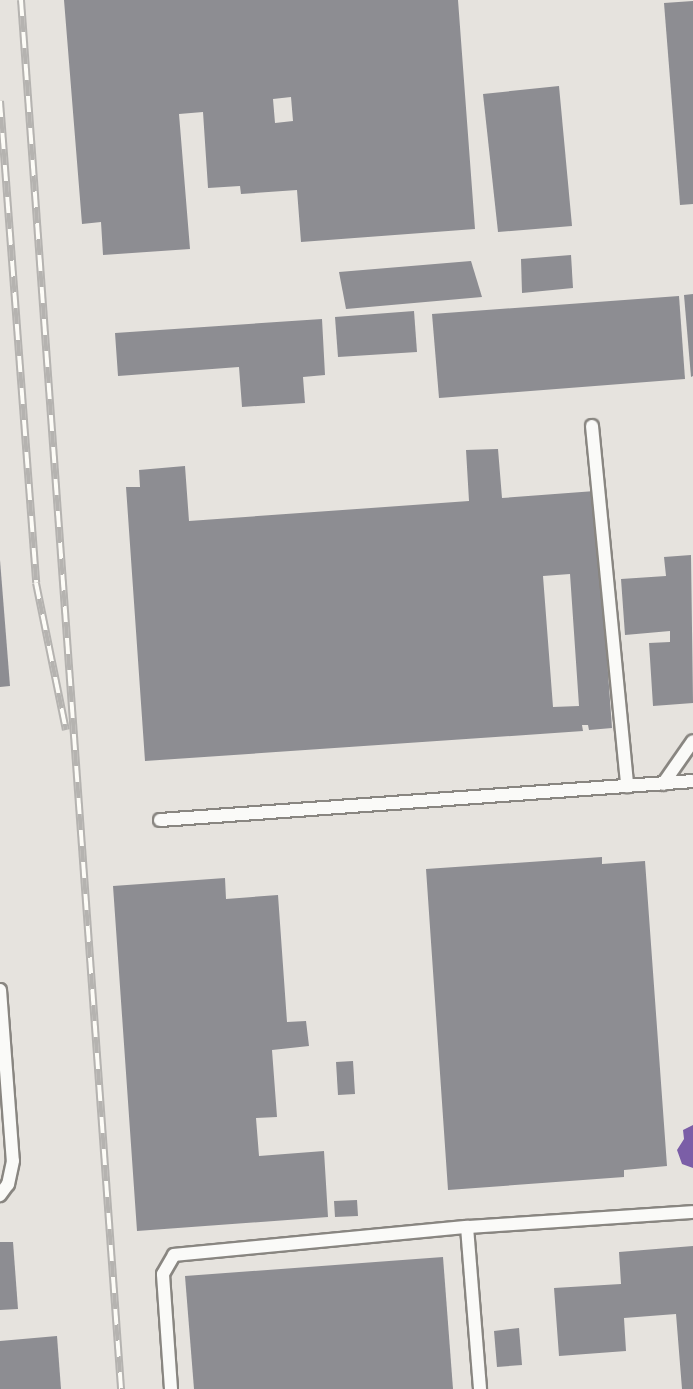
<!DOCTYPE html>
<style>
body{margin:0}
#map{position:relative;width:693px;height:1389px;overflow:hidden;background:#f4f3ef;font-family:Sriracha,sans-serif}
div>[style]{position:absolute}
.built>*{inset:0;background:#e6e3de}
.offices>*{inset:0;background:#7b5ea7}
.industry>*{inset:0;background:#8d8d92}
.roads{filter:drop-shadow(2px 0 #898681) drop-shadow(-2px 0 #898681) drop-shadow(0 2px #898681) drop-shadow(0 -2px #898681)}
.lane>*{height:12px;margin:-6px;padding:0 6px;transform-origin:6px;border-radius:6px;background:#fafaf8}
.rail>*{height:8px;margin-top:-4px;transform-origin:0;background:repeating-linear-gradient(90deg,#fdfcf7 0 16px,#b5b3b0 0 32px);box-sizing:border-box;border-block:2px solid #b5b3b0}
span{translate:-50% -50%;white-space:nowrap;text-align:center;line-height:1.15;-webkit-text-stroke:7px #fdfcf7;paint-order:stroke}
</style>
<div id="map">
<div class="built">
<div style="clip-path:polygon(0 0,693px 0,693px 1389px,0 1389px)"></div>
</div>
<div class="offices">
<div style="clip-path:polygon(693px 1125px,693px 1168px,682px 1164px,677px 1150px,684px 1139px,683px 1130px)"></div>
</div>
<div class="industry">
<div style="clip-path:polygon(evenodd,64px 0,458px 0,475px 229px,301px 242px,297px 190px,241px 194px,240px 186px,208px 188px,203px 112px,179px 114px,190px 249px,103px 255px,101px 222px,82px 224px,64px 0,291px 97px,293px 121px,275px 123px,273px 99px,291px 97px)"></div>
<div style="clip-path:polygon(693px 1px,693px 204px,680px 205px,664px 3px)"></div>
<div style="clip-path:polygon(559px 86px,572px 226px,498px 232px,483px 94px)"></div>
<div style="clip-path:polygon(571px 255px,573px 288px,522px 293px,521px 259px)"></div>
<div style="clip-path:polygon(471px 261px,482px 297px,346px 309px,339px 272px)"></div>
<div style="clip-path:polygon(693px 294px,693px 376px,691px 377px,684px 295px)"></div>
<div style="clip-path:polygon(679px 296px,685px 379px,439px 398px,432px 314px)"></div>
<div style="clip-path:polygon(414px 311px,417px 352px,338px 357px,335px 317px)"></div>
<div style="clip-path:polygon(322px 319px,325px 375px,303px 377px,305px 403px,242px 407px,239px 367px,118px 376px,115px 333px)"></div>
<div style="clip-path:polygon(evenodd,498px 449px,502px 498px,595px 491px,612px 728px,589px 730px,588px 725px,582px 725px,583px 731px,145px 761px,126px 487px,140px 487px,139px 470px,185px 466px,189px 521px,469px 501px,466px 450px,498px 449px,570px 574px,579px 706px,553px 707px,543px 576px,570px 574px)"></div>
<div style="clip-path:polygon(691px 555px,693px 703px,653px 706px,649px 643px,670px 642px,670px 631px,625px 635px,621px 579px,666px 576px,664px 557px)"></div>
<div style="clip-path:polygon(0 560px,10px 686px,0 687px)"></div>
<div style="clip-path:polygon(602px 857px,602px 864px,645px 861px,667px 1166px,624px 1170px,624px 1177px,448px 1190px,426px 869px)"></div>
<div style="clip-path:polygon(225px 878px,226px 899px,278px 895px,287px 1022px,306px 1021px,309px 1046px,272px 1050px,277px 1117px,256px 1118px,259px 1156px,324px 1151px,328px 1217px,137px 1231px,113px 886px)"></div>
<div style="clip-path:polygon(353px 1061px,355px 1094px,338px 1095px,336px 1062px)"></div>
<div style="clip-path:polygon(357px 1200px,358px 1216px,335px 1217px,334px 1201px)"></div>
<div style="clip-path:polygon(0 1242px,13px 1242px,18px 1309px,0 1310px)"></div>
<div style="clip-path:polygon(693px 1246px,693px 1389px,682px 1389px,676px 1314px,624px 1318px,626px 1351px,559px 1356px,554px 1288px,621px 1284px,619px 1252px)"></div>
<div style="clip-path:polygon(443px 1257px,453px 1389px,194px 1389px,185px 1276px)"></div>
<div style="clip-path:polygon(519px 1328px,522px 1365px,497px 1367px,494px 1331px)"></div>
<div style="clip-path:polygon(57px 1336px,61px 1389px,0 1389px,0 1341px)"></div>
</div>
<div class="roads">
<div class="lane">
<div style="left:592px;top:426px;width:362px;rotate:84.4deg"></div>
<div style="left:663px;top:784px;width:52px;rotate:-55.1deg"></div>
<div style="left:160px;top:820px;width:534px;rotate:-4.18deg"></div>
<div style="left:0;top:990px;width:171px;rotate:85.7deg"></div>
<div style="left:13px;top:1161px;width:24px;rotate:102deg"></div>
<div style="left:8px;top:1184px;width:14px;rotate:126deg"></div>
<div style="left:467px;top:1227px;width:163px;rotate:85.4deg"></div>
<div style="left:171px;top:1389px;width:115px;rotate:-94deg"></div>
<div style="left:163px;top:1274px;width:22px;rotate:-60deg"></div>
<div style="left:174px;top:1255px;width:294px;rotate:-5.5deg"></div>
<div style="left:467px;top:1227px;width:226px;rotate:-3.8deg"></div>
</div>
</div>
<div class="rail">
<div style="left:21px;top:0;width:1393px;rotate:85.88deg"></div>
<div style="left:0;top:101px;width:483px;rotate:85.7deg"></div>
<div style="left:36px;top:583px;width:150px;rotate:78.5deg"></div>
</div>
</div>
